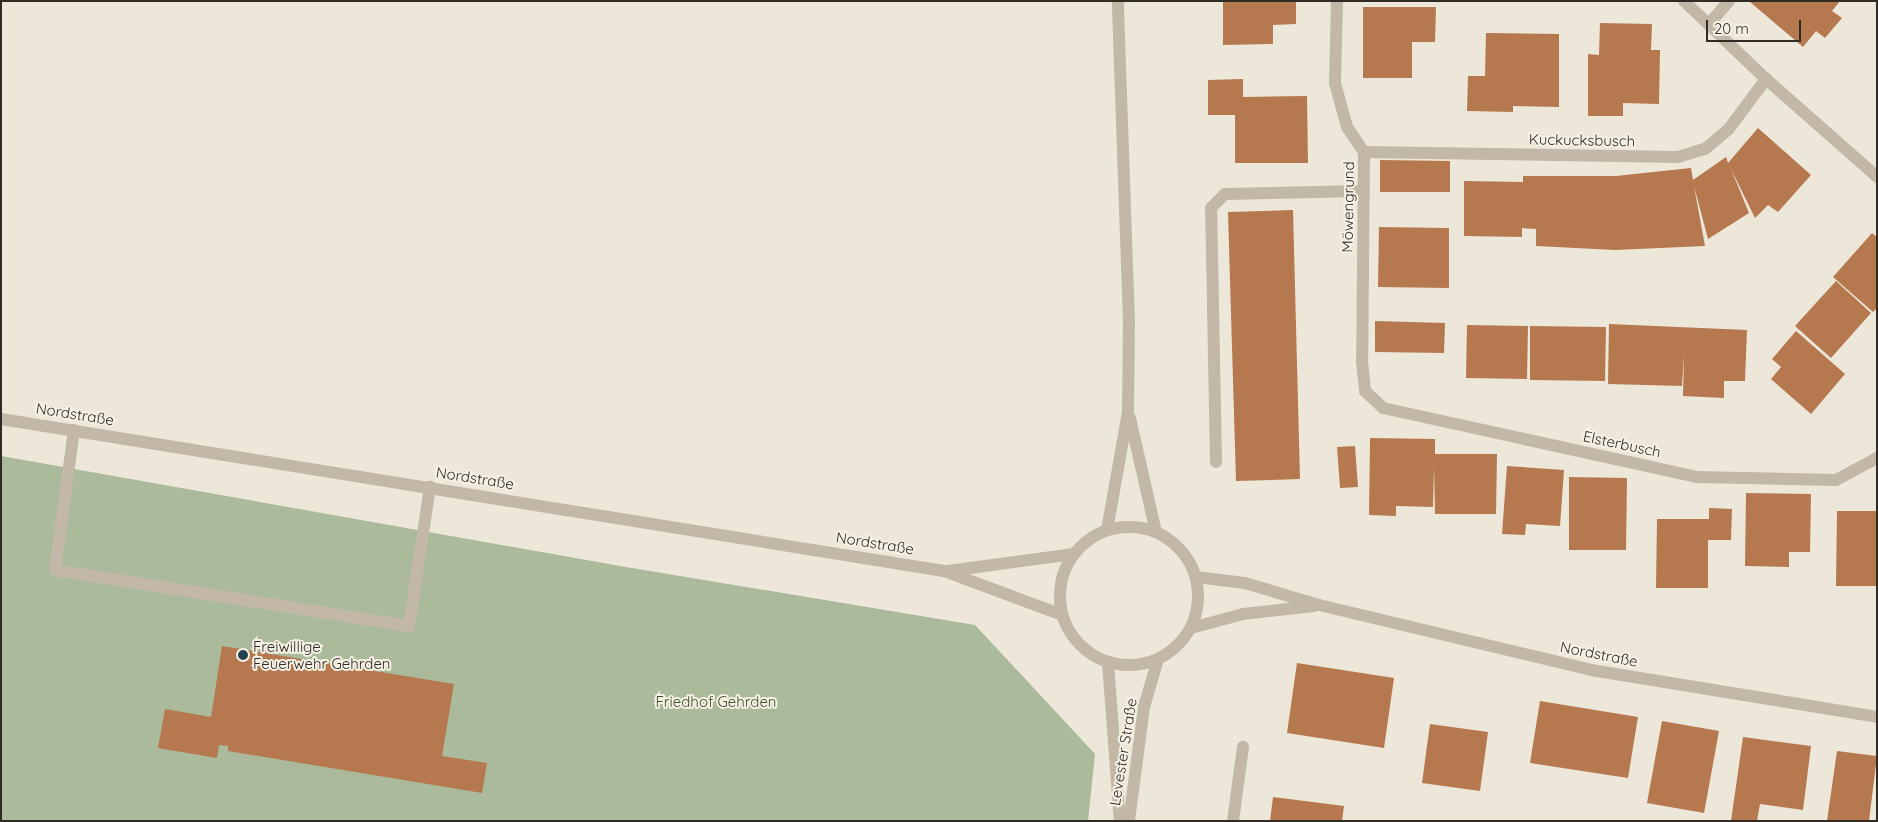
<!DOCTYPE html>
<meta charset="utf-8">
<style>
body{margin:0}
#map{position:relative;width:1878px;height:822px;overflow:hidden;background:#ede7d9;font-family:Quicksand,sans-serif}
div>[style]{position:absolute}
.green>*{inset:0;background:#abba9b}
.building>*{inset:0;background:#b6784f}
.service>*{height:12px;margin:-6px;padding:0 6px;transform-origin:6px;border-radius:6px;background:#c3b8a7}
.minor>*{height:12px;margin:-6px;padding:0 6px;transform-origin:6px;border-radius:6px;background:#c3b8a7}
.tertiary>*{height:12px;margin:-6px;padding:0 6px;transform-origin:6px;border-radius:6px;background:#c3b8a7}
.tertiary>.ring{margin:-6px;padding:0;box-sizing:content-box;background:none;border:12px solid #c3b8a7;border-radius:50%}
.dots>*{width:14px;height:14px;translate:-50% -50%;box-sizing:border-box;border:2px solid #f6f1e5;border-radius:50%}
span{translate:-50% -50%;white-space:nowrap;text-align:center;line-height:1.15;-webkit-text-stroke:4px #f6f1e5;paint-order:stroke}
.street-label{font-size:15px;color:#312b26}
.poi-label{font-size:15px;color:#312b26}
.left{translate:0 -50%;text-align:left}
.park-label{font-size:15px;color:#3c4c2e}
.frame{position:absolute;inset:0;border:2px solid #312b26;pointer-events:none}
.scale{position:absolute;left:1706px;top:20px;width:95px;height:22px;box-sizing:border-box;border:2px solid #312b26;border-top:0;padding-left:6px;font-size:15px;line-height:18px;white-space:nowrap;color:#312b26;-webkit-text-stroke:4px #f6f1e5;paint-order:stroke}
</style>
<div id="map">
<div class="green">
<div style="clip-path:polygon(1px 456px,620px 566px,975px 625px,1095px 754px,1088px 821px,1px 821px)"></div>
</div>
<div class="building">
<div style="clip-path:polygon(1223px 1px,1296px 1px,1296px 24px,1273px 25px,1273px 44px,1223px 45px)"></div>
<div style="clip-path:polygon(1749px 1px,1840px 1px,1832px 11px,1842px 18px,1825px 38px,1816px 31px,1803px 47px)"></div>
<div style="clip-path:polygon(1363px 7px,1436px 7px,1435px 42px,1412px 42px,1412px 78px,1363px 78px)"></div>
<div style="clip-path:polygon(1600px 23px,1652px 24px,1651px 50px,1660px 50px,1659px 104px,1623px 103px,1623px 116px,1588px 116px,1588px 54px,1599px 55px)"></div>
<div style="clip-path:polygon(1486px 33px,1559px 34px,1559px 107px,1513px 106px,1513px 112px,1467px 111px,1468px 76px,1485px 76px)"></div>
<div style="clip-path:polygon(1243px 79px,1243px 97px,1307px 96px,1308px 163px,1235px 163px,1235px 115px,1208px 115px,1208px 80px)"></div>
<div style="clip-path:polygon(1758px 128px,1811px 175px,1778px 212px,1768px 205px,1755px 218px,1731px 169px,1749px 213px,1708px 239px,1694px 186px,1705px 246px,1615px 250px,1536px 246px,1536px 229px,1522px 228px,1522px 237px,1464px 236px,1464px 181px,1523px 182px,1523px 176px,1616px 176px,1691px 168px,1693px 180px,1726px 157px,1728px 163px)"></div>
<div style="clip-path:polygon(1380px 160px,1450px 161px,1450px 192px,1380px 192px)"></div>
<div style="clip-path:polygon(1293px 210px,1300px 479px,1236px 481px,1228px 212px)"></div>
<div style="clip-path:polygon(1379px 227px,1449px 228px,1449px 288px,1378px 287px)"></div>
<div style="clip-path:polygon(1872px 233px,1877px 237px,1877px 308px,1873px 312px,1833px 277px)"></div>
<div style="clip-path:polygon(1836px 281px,1871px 313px,1831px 358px,1795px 326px)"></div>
<div style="clip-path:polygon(1375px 321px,1445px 323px,1444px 353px,1375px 352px)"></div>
<div style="clip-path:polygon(1609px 324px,1747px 330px,1745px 381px,1724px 381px,1724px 398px,1683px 396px,1684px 354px,1682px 386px,1608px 384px)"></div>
<div style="clip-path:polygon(1467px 325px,1528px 326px,1527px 379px,1466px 378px)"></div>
<div style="clip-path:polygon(1530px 326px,1606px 327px,1605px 381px,1530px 380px)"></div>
<div style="clip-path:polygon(1796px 331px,1845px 374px,1811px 414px,1771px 379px,1781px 367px,1772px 359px)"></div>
<div style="clip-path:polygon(1370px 438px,1435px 439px,1435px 454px,1497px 454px,1496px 514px,1435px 514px,1434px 466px,1433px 507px,1396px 506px,1396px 516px,1369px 515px)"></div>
<div style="clip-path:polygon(1355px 446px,1358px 487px,1340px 488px,1337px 447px)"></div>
<div style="clip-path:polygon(1507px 466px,1564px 470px,1560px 526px,1526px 524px,1525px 535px,1502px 534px)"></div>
<div style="clip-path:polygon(1569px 477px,1627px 478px,1626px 550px,1569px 550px)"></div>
<div style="clip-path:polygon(1746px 493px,1811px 494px,1810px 552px,1789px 552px,1789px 567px,1745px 566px)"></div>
<div style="clip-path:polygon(1709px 508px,1732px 509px,1731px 540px,1708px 540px,1708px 588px,1656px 588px,1657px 519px,1709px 519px)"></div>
<div style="clip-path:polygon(1837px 511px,1877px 511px,1877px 586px,1836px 586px)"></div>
<div style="clip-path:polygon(222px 646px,454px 684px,442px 756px,487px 763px,482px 793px,228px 751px,228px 746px,219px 745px,217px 758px,158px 748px,165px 709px,211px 717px)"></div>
<div style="clip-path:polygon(1297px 663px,1394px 678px,1384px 748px,1287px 733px)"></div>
<div style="clip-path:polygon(1540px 701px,1638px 717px,1628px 778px,1530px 763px)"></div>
<div style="clip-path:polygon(1662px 721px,1719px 731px,1704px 813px,1647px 803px)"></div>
<div style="clip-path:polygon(1430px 724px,1488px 732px,1480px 791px,1422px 783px)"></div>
<div style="clip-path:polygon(1743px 737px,1811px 746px,1803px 810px,1760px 804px,1757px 821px,1731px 821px)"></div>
<div style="clip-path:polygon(1837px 751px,1877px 756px,1869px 821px,1827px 821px)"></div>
<div style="clip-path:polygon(1273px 797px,1344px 806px,1342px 821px,1270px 821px)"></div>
</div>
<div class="service">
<div style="left:74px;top:430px;width:141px;rotate:97.7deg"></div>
<div style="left:55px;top:570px;width:358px;rotate:9deg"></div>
<div style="left:409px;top:626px;width:141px;rotate:-81.4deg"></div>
<div style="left:1216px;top:462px;width:254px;rotate:-91.1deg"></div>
<div style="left:1211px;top:208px;width:20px;rotate:-45deg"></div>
<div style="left:1225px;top:194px;width:139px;rotate:-1.2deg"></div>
<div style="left:1233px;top:821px;width:75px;rotate:-82.3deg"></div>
</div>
<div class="minor">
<div style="left:1337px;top:1px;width:82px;rotate:91.4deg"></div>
<div style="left:1335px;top:83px;width:46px;rotate:74.7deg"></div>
<div style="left:1347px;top:127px;width:30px;rotate:56deg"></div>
<div style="left:1364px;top:152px;width:209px;rotate:90.5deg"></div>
<div style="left:1362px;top:361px;width:30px;rotate:84deg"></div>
<div style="left:1365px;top:391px;width:25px;rotate:43deg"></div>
<div style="left:1383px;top:408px;width:321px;rotate:12.4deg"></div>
<div style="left:1697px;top:477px;width:139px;rotate:1.2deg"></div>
<div style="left:1836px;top:480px;width:47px;rotate:-28.2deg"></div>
<div style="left:1684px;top:1px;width:113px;rotate:43.6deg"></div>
<div style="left:1766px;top:79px;width:148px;rotate:41.4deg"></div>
<div style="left:1709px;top:24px;width:30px;rotate:-49deg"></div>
<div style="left:1364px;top:152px;width:314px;rotate:0.9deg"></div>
<div style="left:1678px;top:157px;width:28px;rotate:-17deg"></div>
<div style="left:1705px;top:149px;width:30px;rotate:-40deg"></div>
<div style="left:1728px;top:130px;width:64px;rotate:-53.3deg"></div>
<div style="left:1196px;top:577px;width:49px;rotate:7deg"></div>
<div style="left:1245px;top:583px;width:77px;rotate:16.6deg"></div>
<div style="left:1319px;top:605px;width:280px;rotate:13.4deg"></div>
<div style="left:1591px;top:670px;width:290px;rotate:9.3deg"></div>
<div style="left:1191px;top:628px;width:54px;rotate:-15.1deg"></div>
<div style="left:1243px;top:614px;width:71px;rotate:-6.4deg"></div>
</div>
<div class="tertiary">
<div style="left:1130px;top:418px;width:117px;rotate:77.2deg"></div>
<div style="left:1px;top:419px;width:955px;rotate:9.16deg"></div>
<div style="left:944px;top:571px;width:126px;rotate:20.4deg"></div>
<div class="ring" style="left:1060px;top:527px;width:126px;height:126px"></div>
<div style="left:1107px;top:530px;width:120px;rotate:-79.9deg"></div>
<div style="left:1128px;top:412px;width:89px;rotate:-89.4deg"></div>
<div style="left:1129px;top:323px;width:322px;rotate:-92deg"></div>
<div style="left:948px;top:571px;width:127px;rotate:-7.7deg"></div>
<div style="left:1108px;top:663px;width:158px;rotate:85.7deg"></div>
<div style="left:1129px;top:821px;width:115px;rotate:-82.5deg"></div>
<div style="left:1144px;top:707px;width:50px;rotate:-73.7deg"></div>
</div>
<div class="dots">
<div style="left:243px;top:655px;background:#22434d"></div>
</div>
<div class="street-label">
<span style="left:1582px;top:140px;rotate:1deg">Kuckucksbusch</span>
<span style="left:1348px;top:207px;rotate:-89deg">Möwengrund</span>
<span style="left:75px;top:414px;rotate:9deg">Nordstraße</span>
<span style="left:1622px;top:444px;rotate:12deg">Elsterbusch</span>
<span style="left:475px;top:478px;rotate:9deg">Nordstraße</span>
<span style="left:875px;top:543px;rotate:9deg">Nordstraße</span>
<span style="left:1599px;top:654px;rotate:11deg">Nordstraße</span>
<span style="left:1123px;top:752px;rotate:-81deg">Levester Straße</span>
</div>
<div class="poi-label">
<span class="left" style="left:253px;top:655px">Freiwillige<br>Feuerwehr Gehrden</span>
</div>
<div class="park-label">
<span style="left:716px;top:702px">Friedhof Gehrden</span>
</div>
<div class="frame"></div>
<div class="scale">20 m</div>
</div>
